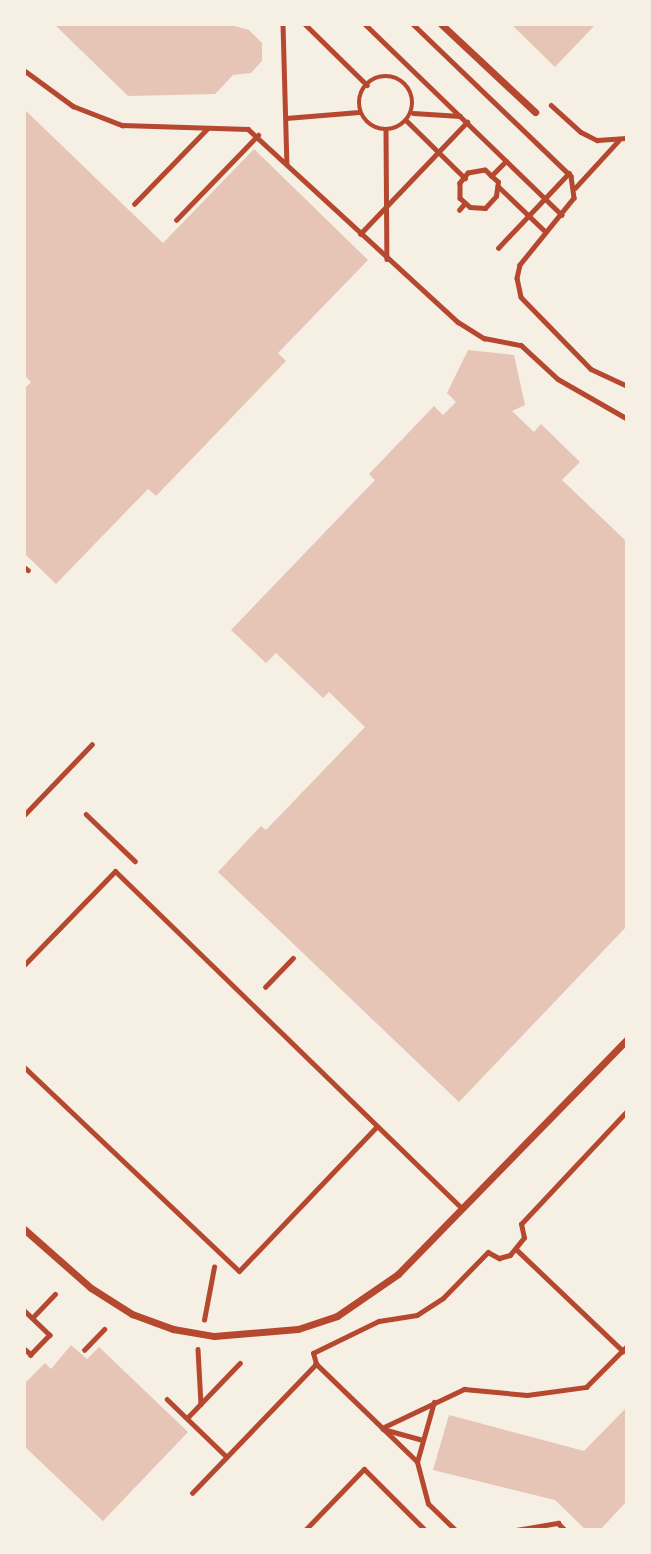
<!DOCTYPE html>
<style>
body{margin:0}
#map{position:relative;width:651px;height:1554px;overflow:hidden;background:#f6efe4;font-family:Bitter,serif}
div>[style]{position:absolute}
.building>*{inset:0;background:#e6c5b7}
.path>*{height:4.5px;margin:-2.25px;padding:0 2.25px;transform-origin:2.25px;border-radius:2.25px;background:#b5482f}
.path>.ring{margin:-2.25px;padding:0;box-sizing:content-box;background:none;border:4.5px solid #b5482f;border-radius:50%}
.service>*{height:5px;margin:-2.5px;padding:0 2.5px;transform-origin:2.5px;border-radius:2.5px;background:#b5482f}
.minor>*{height:7px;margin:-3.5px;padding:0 3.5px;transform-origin:3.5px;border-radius:3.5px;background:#b5482f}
span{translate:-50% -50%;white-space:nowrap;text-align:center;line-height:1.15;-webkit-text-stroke:7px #f6efe4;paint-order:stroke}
.frame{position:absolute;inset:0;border:26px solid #f6efe4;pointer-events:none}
</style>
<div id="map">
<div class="building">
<div style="clip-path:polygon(54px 24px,227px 24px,249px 30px,262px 43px,262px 61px,251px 73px,233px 75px,215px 94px,128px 96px)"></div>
<div style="clip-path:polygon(511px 24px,596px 24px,555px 67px)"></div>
<div style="clip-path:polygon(24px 109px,163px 243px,254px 149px,368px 260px,278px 353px,286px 361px,156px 496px,148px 489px,56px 584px,24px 553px,24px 389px,31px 382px,24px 375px)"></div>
<div style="clip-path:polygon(468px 350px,514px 355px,525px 405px,512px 411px,534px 432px,541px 424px,580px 462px,562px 480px,626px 541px,626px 927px,459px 1102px,218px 872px,261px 826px,266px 830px,365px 727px,329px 692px,323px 698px,276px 653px,266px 663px,231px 630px,375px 480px,369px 474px,434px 406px,443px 415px,456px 402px,447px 393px)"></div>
<div style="clip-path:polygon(71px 1345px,87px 1359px,99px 1347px,188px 1432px,103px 1521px,24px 1446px,24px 1384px,45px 1363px,51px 1369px)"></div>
<div style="clip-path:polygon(626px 1408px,626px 1502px,600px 1530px,586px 1530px,555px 1500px,433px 1470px,449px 1415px,584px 1451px)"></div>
</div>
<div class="path">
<div style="left:283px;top:24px;width:139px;rotate:88.4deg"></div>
<div style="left:305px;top:24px;width:87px;rotate:44.5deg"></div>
<div style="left:365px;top:24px;width:274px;rotate:44.1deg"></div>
<div style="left:413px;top:24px;width:219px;rotate:43.9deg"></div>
<div style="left:571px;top:176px;width:22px;rotate:82deg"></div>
<div style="left:574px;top:198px;width:86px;rotate:128.9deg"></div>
<div style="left:520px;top:265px;width:13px;rotate:103deg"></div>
<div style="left:517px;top:278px;width:19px;rotate:78deg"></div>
<div style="left:521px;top:297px;width:100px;rotate:45.8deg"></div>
<div style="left:591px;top:369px;width:38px;rotate:25deg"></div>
<div style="left:24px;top:70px;width:61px;rotate:36.3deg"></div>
<div style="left:73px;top:106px;width:53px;rotate:21.2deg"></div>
<div style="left:122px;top:125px;width:126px;rotate:1.8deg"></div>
<div style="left:248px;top:129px;width:285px;rotate:42.6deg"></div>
<div style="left:458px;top:322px;width:31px;rotate:32deg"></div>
<div style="left:484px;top:338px;width:38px;rotate:11deg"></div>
<div style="left:521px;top:345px;width:50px;rotate:42.6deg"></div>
<div style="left:558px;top:379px;width:78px;rotate:29.8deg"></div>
<div class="ring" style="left:359px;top:76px;width:49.5px;height:49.5px"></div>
<div style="left:551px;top:105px;width:40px;rotate:42deg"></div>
<div style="left:581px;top:132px;width:18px;rotate:27deg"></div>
<div style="left:597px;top:140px;width:29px;rotate:-4deg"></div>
<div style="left:413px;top:113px;width:47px;rotate:3.7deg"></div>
<div style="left:286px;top:118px;width:73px;rotate:-4.7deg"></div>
<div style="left:406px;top:120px;width:83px;rotate:44.5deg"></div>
<div style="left:386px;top:129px;width:130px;rotate:89.6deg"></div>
<div style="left:491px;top:176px;width:8px;rotate:-135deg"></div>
<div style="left:485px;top:170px;width:17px;rotate:170deg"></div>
<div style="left:468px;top:173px;width:13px;rotate:129deg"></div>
<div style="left:460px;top:183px;width:15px;rotate:90deg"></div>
<div style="left:460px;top:198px;width:13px;rotate:42deg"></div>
<div style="left:470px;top:207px;width:15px;rotate:4deg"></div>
<div style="left:485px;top:208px;width:16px;rotate:-47deg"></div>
<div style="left:496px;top:196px;width:14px;rotate:-82deg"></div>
<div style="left:498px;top:182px;width:9px;rotate:-139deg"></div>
<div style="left:491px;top:176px;width:21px;rotate:-45deg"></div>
<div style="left:498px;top:186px;width:66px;rotate:43.8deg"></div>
<div style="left:575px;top:188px;width:64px;rotate:-47.5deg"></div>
<div style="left:134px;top:204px;width:105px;rotate:-45.8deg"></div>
<div style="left:459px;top:210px;width:9px;rotate:-49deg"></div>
<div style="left:176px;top:220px;width:118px;rotate:-46deg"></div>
<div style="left:360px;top:234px;width:155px;rotate:-46.3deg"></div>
<div style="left:498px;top:248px;width:103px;rotate:-46.6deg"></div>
<div style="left:24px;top:567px;width:5px;rotate:37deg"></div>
<div style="left:86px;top:814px;width:68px;rotate:43.8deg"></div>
<div style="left:265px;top:987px;width:40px;rotate:-46deg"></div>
<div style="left:516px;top:1249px;width:148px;rotate:43.6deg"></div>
<div style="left:24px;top:1310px;width:36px;rotate:44deg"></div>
<div style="left:50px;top:1335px;width:28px;rotate:134deg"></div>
<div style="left:31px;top:1355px;width:9px;rotate:-139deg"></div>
<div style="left:32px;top:1318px;width:33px;rotate:-46deg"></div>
<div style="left:204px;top:1320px;width:54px;rotate:-79.3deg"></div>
<div style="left:198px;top:1349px;width:55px;rotate:86.9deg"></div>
<div style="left:84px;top:1350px;width:29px;rotate:-46deg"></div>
<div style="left:167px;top:1399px;width:83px;rotate:44deg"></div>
<div style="left:187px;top:1418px;width:76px;rotate:-46.1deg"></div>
<div style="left:382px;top:1428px;width:91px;rotate:-25.4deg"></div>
<div style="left:464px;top:1389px;width:63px;rotate:5.4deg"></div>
<div style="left:527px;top:1395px;width:60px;rotate:-7.7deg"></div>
<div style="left:586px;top:1387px;width:57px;rotate:-45deg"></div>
<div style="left:383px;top:1429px;width:41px;rotate:15.4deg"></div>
<div style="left:417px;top:1462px;width:62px;rotate:-74.2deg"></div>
<div style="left:192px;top:1493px;width:179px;rotate:-46.1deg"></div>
<div style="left:455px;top:1530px;width:37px;rotate:-136deg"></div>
<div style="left:428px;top:1504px;width:43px;rotate:-104.7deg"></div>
<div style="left:417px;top:1462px;width:141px;rotate:-135.9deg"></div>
<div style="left:316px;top:1364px;width:11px;rotate:-105deg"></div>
<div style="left:313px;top:1353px;width:73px;rotate:-25.9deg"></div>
<div style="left:379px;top:1321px;width:38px;rotate:-9deg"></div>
<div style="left:417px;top:1315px;width:31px;rotate:-33deg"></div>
<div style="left:443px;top:1298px;width:64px;rotate:-45.6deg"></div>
<div style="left:488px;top:1252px;width:13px;rotate:29deg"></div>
<div style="left:499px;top:1258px;width:11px;rotate:-15deg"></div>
<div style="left:510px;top:1255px;width:22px;rotate:-51deg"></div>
<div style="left:524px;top:1238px;width:14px;rotate:-102deg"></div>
<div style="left:521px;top:1224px;width:154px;rotate:-46.8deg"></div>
<div style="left:516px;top:1530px;width:43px;rotate:-9.5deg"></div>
<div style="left:558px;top:1523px;width:10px;rotate:45deg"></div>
</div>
<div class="service">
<div style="left:24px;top:815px;width:98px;rotate:-46.2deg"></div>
<div style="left:24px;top:965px;width:131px;rotate:-45.9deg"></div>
<div style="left:115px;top:871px;width:484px;rotate:44.2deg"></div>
<div style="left:24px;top:1067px;width:296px;rotate:43.5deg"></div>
<div style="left:239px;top:1271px;width:200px;rotate:-46.4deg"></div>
<div style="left:305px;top:1530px;width:85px;rotate:-46deg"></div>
<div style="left:364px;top:1469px;width:86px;rotate:45deg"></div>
</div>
<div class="minor">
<div style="left:441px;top:24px;width:129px;rotate:43.1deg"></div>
<div style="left:24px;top:1229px;width:89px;rotate:41.4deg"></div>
<div style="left:91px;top:1288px;width:49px;rotate:32.4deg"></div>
<div style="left:132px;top:1314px;width:44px;rotate:20.1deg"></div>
<div style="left:173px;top:1329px;width:42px;rotate:9.7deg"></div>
<div style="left:214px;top:1336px;width:84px;rotate:-4.8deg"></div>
<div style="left:298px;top:1329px;width:41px;rotate:-18.4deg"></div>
<div style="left:337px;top:1316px;width:74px;rotate:-34.5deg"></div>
<div style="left:398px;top:1274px;width:327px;rotate:-45.7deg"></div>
</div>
<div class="frame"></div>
</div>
